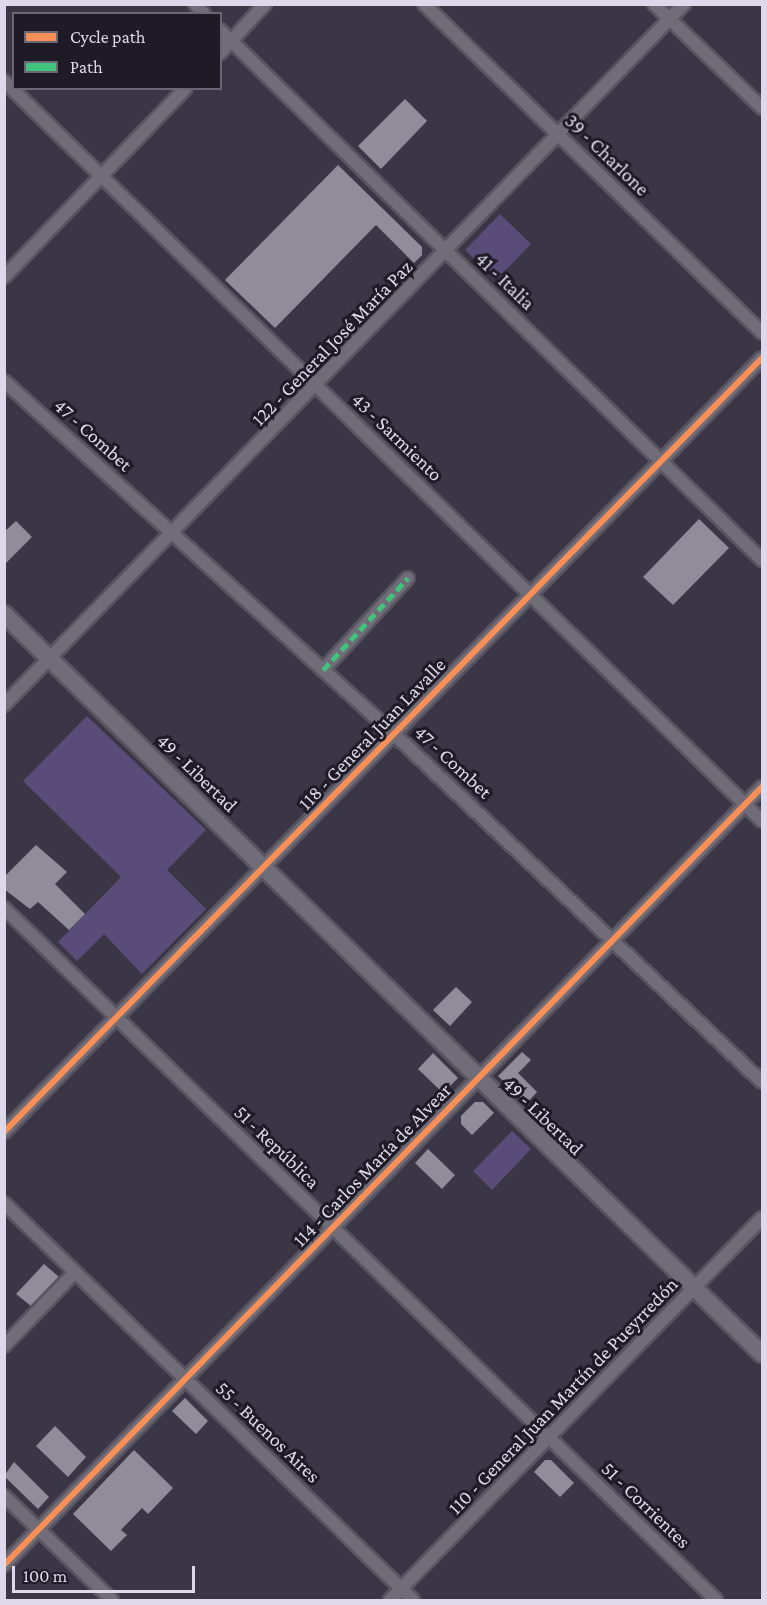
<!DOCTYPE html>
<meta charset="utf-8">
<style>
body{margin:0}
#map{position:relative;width:767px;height:1605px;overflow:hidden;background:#3b3645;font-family:"Crimson Pro",serif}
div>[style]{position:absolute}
.green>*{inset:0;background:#594c78}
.building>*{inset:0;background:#908c99}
.roads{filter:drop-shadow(2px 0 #585460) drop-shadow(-2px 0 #585460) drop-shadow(0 2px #585460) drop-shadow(0 -2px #585460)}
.street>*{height:12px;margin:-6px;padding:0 6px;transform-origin:6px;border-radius:6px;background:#716d78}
.secondary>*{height:16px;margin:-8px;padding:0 8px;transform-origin:8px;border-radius:8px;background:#716d78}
.quiet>*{height:4.5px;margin-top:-2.25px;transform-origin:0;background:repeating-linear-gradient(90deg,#40c37c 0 9px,transparent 0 13.5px)}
.cycleway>*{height:6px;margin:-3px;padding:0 3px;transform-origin:3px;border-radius:3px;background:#f78f57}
span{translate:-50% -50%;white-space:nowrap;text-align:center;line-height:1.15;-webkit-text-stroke:6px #1e1b27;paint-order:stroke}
.street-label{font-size:20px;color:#ddd9ea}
.frame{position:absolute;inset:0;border:6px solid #ddd9ea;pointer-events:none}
.legend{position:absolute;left:12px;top:12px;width:210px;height:78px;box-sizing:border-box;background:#1e1b27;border:2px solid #6a6775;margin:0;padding:8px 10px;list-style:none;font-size:18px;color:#ddd9ea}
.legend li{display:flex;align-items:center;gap:12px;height:30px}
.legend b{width:30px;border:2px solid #6a6775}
.scale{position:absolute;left:12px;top:1566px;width:183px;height:27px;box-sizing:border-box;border:3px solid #ddd9ea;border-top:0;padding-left:8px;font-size:18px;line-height:21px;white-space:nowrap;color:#ddd9ea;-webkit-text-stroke:4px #1e1b27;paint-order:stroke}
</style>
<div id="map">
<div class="green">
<div style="clip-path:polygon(500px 214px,531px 244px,496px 280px,465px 250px)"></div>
<div style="clip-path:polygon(87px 716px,206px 830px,167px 870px,206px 909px,142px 974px,104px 934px,77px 961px,58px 942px,121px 877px,23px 781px)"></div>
<div style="clip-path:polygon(512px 1131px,531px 1149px,492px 1190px,473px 1171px)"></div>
</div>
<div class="building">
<div style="clip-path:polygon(405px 99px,427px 121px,381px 169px,358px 146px)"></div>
<div style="clip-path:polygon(338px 165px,422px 247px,422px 255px,414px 263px,376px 225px,275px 328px,225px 280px)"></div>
<div style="clip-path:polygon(699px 519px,729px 548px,673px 605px,643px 577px)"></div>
<div style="clip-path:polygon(16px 521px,32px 537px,4px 565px,4px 532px)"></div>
<div style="clip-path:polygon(36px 845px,67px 872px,55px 884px,85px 914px,69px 930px,38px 902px,30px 909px,4px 889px,4px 877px)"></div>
<div style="clip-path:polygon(456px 987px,472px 1002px,450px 1026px,433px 1010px)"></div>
<div style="clip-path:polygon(522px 1052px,531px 1060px,518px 1073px,537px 1092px,527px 1103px,498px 1076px)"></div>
<div style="clip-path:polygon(433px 1053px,458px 1078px,443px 1093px,418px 1069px)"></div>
<div style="clip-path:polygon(475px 1102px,483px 1102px,494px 1113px,472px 1135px,461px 1124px,461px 1116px)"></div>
<div style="clip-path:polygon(428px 1149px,455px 1175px,442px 1189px,415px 1163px)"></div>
<div style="clip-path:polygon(44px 1264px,59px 1277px,31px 1306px,16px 1294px)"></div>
<div style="clip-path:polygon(185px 1398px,208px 1421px,196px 1434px,172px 1411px)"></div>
<div style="clip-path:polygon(55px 1426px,86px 1457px,68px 1477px,36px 1446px)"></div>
<div style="clip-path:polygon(134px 1450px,173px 1488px,148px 1514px,142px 1508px,121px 1530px,127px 1535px,111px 1551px,73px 1514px)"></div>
<div style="clip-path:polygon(545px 1460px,551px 1460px,574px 1483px,560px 1497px,534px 1472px)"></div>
<div style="clip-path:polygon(14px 1462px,49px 1497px,38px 1509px,4px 1476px)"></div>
</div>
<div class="roads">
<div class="street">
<div style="left:195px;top:4px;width:13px;rotate:48deg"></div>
<div style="left:424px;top:4px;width:472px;rotate:44.2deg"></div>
<div style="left:654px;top:4px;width:150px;rotate:43.9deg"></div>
<div style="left:220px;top:30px;width:758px;rotate:44.36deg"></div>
<div style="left:220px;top:53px;width:67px;rotate:-47.4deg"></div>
<div style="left:4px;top:81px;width:1059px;rotate:44.31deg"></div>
<div style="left:4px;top:277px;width:262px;rotate:-46.1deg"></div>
<div style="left:4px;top:381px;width:526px;rotate:42.15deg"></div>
<div style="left:394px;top:734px;width:506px;rotate:43.4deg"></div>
<div style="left:323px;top:670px;width:125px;rotate:-47.3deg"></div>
<div style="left:4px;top:705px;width:977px;rotate:-45.87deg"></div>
<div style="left:4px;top:908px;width:993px;rotate:44.18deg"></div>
<div style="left:4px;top:1132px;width:1083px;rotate:-45.6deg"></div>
<div style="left:4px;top:1203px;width:570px;rotate:44.15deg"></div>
<div style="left:4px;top:1346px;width:101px;rotate:-46.2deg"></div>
<div style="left:4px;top:1496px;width:150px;rotate:43.9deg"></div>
<div style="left:4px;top:1565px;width:1086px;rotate:-45.75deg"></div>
<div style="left:390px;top:1600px;width:533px;rotate:-45.76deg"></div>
</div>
<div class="secondary">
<div style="left:4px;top:614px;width:1059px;rotate:44.31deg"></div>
</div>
</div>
<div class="quiet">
<div style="left:323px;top:670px;width:125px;rotate:-47.3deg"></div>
</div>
<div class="cycleway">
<div style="left:4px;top:1132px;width:1083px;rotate:-45.6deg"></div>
<div style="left:4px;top:1565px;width:1086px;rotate:-45.75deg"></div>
</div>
<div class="street-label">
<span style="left:607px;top:155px;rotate:44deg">39 - Charlone</span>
<span style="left:505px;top:281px;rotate:44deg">41 - Italia</span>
<span style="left:332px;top:343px;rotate:-46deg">122 - General José María Paz</span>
<span style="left:93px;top:435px;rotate:42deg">47 - Combet</span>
<span style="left:397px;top:437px;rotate:44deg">43 - Sarmiento</span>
<span style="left:372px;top:734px;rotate:-46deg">118 - General Juan Lavalle</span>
<span style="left:453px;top:762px;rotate:43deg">47 - Combet</span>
<span style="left:197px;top:773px;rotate:44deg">49 - Libertad</span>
<span style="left:543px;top:1116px;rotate:44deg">49 - Libertad</span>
<span style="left:277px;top:1147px;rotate:44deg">51 - República</span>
<span style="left:372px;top:1165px;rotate:-46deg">114 - Carlos María de Alvear</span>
<span style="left:563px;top:1396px;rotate:-46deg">110 - General Juan Martín de Pueyrredón</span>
<span style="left:268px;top:1432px;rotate:44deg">55 - Buenos Aires</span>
<span style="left:646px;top:1505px;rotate:44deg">51 - Corrientes</span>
</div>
<div class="frame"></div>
<ul class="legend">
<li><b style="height:8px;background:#f78f57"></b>Cycle path</li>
<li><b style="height:8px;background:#40c37c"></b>Path</li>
</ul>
<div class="scale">100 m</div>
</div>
